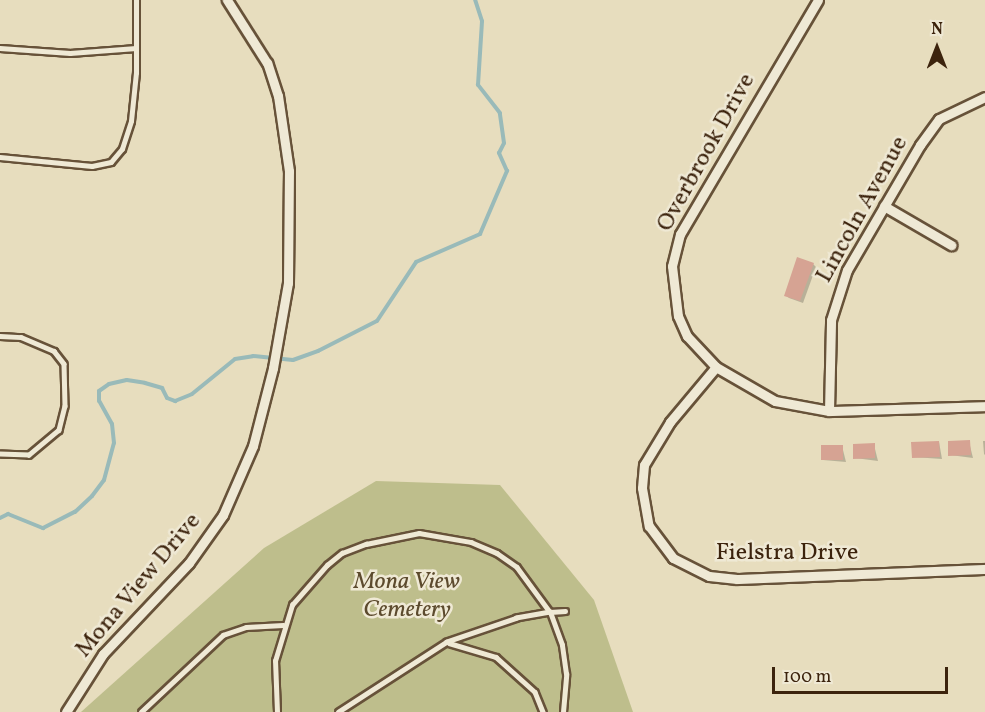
<!DOCTYPE html>
<style>
body{margin:0}
#map{position:relative;width:985px;height:712px;overflow:hidden;background:#e7ddbe;font-family:Vollkorn,serif}
div>[style]{position:absolute}
.green>*{inset:0;background:#bebe8c}
.shadow>*{inset:0;background:#0003}
.stream>*{height:4px;margin:-2px;padding:0 2px;transform-origin:2px;border-radius:2px;background:#99bab9}
.building>*{inset:0;background:#d6a393}
.roads{filter:drop-shadow(2px 0 #675239) drop-shadow(-2px 0 #675239) drop-shadow(0 2px #675239) drop-shadow(0 -2px #675239)}
.service>*{height:4.5px;margin:-2.25px;padding:0 2.25px;transform-origin:2.25px;border-radius:2.25px;background:#efe9d5}
.minor>*{height:9px;margin:-4.5px;padding:0 4.5px;transform-origin:4.5px;border-radius:4.5px;background:#efe9d5}
span{translate:-50% -50%;white-space:nowrap;text-align:center;line-height:1.15;-webkit-text-stroke:5px #efe9d5;paint-order:stroke}
.street-label{font-size:24px;color:#3c230d}
.park-label{font-size:24px;color:#5c4a2d;font-style:italic}
.north{position:absolute;left:907px;top:18px;width:60px;height:60px;-webkit-text-stroke:4px #efe9d5;paint-order:stroke;rotate:0deg;font-size:16px;font-weight:700;line-height:24px;text-align:center;color:#3c230d}
.north::after{content:'';display:block;margin:auto;width:21px;height:27px;background:#3c230d;clip-path:polygon(50% 0,100% 100%,50% 72%,0 100%)}
.scale{position:absolute;left:772px;top:667px;width:176px;height:27px;box-sizing:border-box;border:3px solid #3c230d;border-top:0;padding-left:8px;font-size:18px;line-height:21px;white-space:nowrap;color:#3c230d;-webkit-text-stroke:4px #efe9d5;paint-order:stroke}
</style>
<div id="map">
<div class="green">
<div style="clip-path:polygon(376px 481px,500px 485px,594px 600px,633px 712px,81px 712px,264px 548px)"></div>
</div>
<div class="shadow">
<div style="clip-path:polygon(813px 264px,816px 267px,803px 303px,789px 298px,786px 295px)"></div>
<div style="clip-path:polygon(983px 441px,985px 441px,985px 455px,984px 454px)"></div>
<div style="clip-path:polygon(939px 442px,942px 459px,913px 457px)"></div>
<div style="clip-path:polygon(969px 442px,973px 458px,950px 455px)"></div>
<div style="clip-path:polygon(874px 445px,878px 461px,855px 458px)"></div>
<div style="clip-path:polygon(842px 446px,846px 462px,823px 460px)"></div>
</div>
<div class="stream">
<div style="left:0;top:518px;width:9px;rotate:-27deg"></div>
<div style="left:8px;top:514px;width:38px;rotate:22deg"></div>
<div style="left:43px;top:528px;width:36px;rotate:-27deg"></div>
<div style="left:75px;top:512px;width:23px;rotate:-43deg"></div>
<div style="left:92px;top:496px;width:20px;rotate:-53deg"></div>
<div style="left:104px;top:480px;width:38px;rotate:-75deg"></div>
<div style="left:114px;top:443px;width:19px;rotate:-96deg"></div>
<div style="left:112px;top:424px;width:26px;rotate:-119deg"></div>
<div style="left:99px;top:401px;width:10px;rotate:-90deg"></div>
<div style="left:99px;top:391px;width:12px;rotate:-35deg"></div>
<div style="left:109px;top:384px;width:18px;rotate:-13deg"></div>
<div style="left:127px;top:380px;width:18px;rotate:9deg"></div>
<div style="left:145px;top:383px;width:18px;rotate:16deg"></div>
<div style="left:162px;top:388px;width:11px;rotate:63deg"></div>
<div style="left:167px;top:398px;width:9px;rotate:21deg"></div>
<div style="left:175px;top:401px;width:18px;rotate:-22deg"></div>
<div style="left:192px;top:394px;width:55px;rotate:-39.1deg"></div>
<div style="left:235px;top:359px;width:18px;rotate:-9deg"></div>
<div style="left:253px;top:356px;width:40px;rotate:5.7deg"></div>
<div style="left:293px;top:360px;width:27px;rotate:-20deg"></div>
<div style="left:318px;top:351px;width:66px;rotate:-27deg"></div>
<div style="left:377px;top:321px;width:71px;rotate:-56.5deg"></div>
<div style="left:416px;top:262px;width:70px;rotate:-23.6deg"></div>
<div style="left:480px;top:234px;width:69px;rotate:-66.8deg"></div>
<div style="left:507px;top:171px;width:20px;rotate:-114deg"></div>
<div style="left:499px;top:153px;width:11px;rotate:-63deg"></div>
<div style="left:504px;top:143px;width:30px;rotate:-98deg"></div>
<div style="left:500px;top:113px;width:36px;rotate:-128deg"></div>
<div style="left:478px;top:85px;width:64px;rotate:-86.4deg"></div>
<div style="left:482px;top:21px;width:22px;rotate:-108deg"></div>
</div>
<div class="building">
<div style="clip-path:polygon(797px 257px,814px 263px,800px 301px,784px 296px)"></div>
<div style="clip-path:polygon(970px 440px,971px 455px,948px 456px,948px 441px)"></div>
<div style="clip-path:polygon(939px 441px,940px 457px,912px 458px,911px 442px)"></div>
<div style="clip-path:polygon(875px 443px,875px 458px,853px 459px,853px 444px)"></div>
<div style="clip-path:polygon(821px 445px,843px 445px,843px 460px,821px 460px)"></div>
</div>
<div class="roads">
<div class="service">
<div style="left:0;top:48px;width:70px;rotate:4.1deg"></div>
<div style="left:70px;top:53px;width:66px;rotate:-4.3deg"></div>
<div style="left:0;top:157px;width:92px;rotate:5.6deg"></div>
<div style="left:92px;top:166px;width:19px;rotate:-12deg"></div>
<div style="left:111px;top:162px;width:17px;rotate:-50deg"></div>
<div style="left:122px;top:149px;width:29px;rotate:-72deg"></div>
<div style="left:131px;top:121px;width:48px;rotate:-84.1deg"></div>
<div style="left:136px;top:73px;width:73px;rotate:-90deg"></div>
<div style="left:0;top:336px;width:21px;rotate:3deg"></div>
<div style="left:21px;top:337px;width:36px;rotate:23deg"></div>
<div style="left:54px;top:351px;width:16px;rotate:52deg"></div>
<div style="left:64px;top:364px;width:42px;rotate:88.6deg"></div>
<div style="left:65px;top:406px;width:25px;rotate:104deg"></div>
<div style="left:59px;top:430px;width:39px;rotate:140deg"></div>
<div style="left:29px;top:455px;width:29px;rotate:-178deg"></div>
<div style="left:449px;top:643px;width:49px;rotate:16.6deg"></div>
<div style="left:496px;top:657px;width:52px;rotate:41.9deg"></div>
<div style="left:535px;top:692px;width:22px;rotate:68deg"></div>
<div style="left:141px;top:712px;width:112px;rotate:-43.2deg"></div>
<div style="left:223px;top:635px;width:24px;rotate:-19deg"></div>
<div style="left:246px;top:627px;width:37px;rotate:-3deg"></div>
<div style="left:277px;top:712px;width:51px;rotate:-92.2deg"></div>
<div style="left:275px;top:661px;width:59px;rotate:-73.1deg"></div>
<div style="left:292px;top:605px;width:53px;rotate:-48.8deg"></div>
<div style="left:327px;top:565px;width:19px;rotate:-39deg"></div>
<div style="left:342px;top:553px;width:26px;rotate:-21deg"></div>
<div style="left:366px;top:544px;width:54px;rotate:-11.7deg"></div>
<div style="left:419px;top:533px;width:53px;rotate:9.8deg"></div>
<div style="left:471px;top:542px;width:28px;rotate:23deg"></div>
<div style="left:497px;top:553px;width:24px;rotate:35deg"></div>
<div style="left:517px;top:567px;width:56px;rotate:53.7deg"></div>
<div style="left:550px;top:612px;width:34px;rotate:170deg"></div>
<div style="left:517px;top:618px;width:74px;rotate:161.1deg"></div>
<div style="left:447px;top:642px;width:129px;rotate:147.1deg"></div>
<div style="left:563px;top:712px;width:38px;rotate:-85deg"></div>
<div style="left:566px;top:674px;width:29px;rotate:-98deg"></div>
<div style="left:562px;top:645px;width:35px;rotate:-110deg"></div>
<div style="left:550px;top:612px;width:15px;rotate:-4deg"></div>
</div>
<div class="minor">
<div style="left:818px;top:0;width:272px;rotate:120.5deg"></div>
<div style="left:680px;top:234px;width:33px;rotate:104deg"></div>
<div style="left:672px;top:266px;width:50px;rotate:83.2deg"></div>
<div style="left:678px;top:316px;width:22px;rotate:66deg"></div>
<div style="left:687px;top:336px;width:42px;rotate:46.9deg"></div>
<div style="left:716px;top:367px;width:68px;rotate:30deg"></div>
<div style="left:775px;top:401px;width:55px;rotate:10.5deg"></div>
<div style="left:829px;top:411px;width:156px;rotate:-1.8deg"></div>
<div style="left:884px;top:206px;width:78px;rotate:30.2deg"></div>
<div style="left:716px;top:367px;width:72px;rotate:129.9deg"></div>
<div style="left:670px;top:422px;width:50px;rotate:121.2deg"></div>
<div style="left:644px;top:465px;width:23px;rotate:95deg"></div>
<div style="left:642px;top:488px;width:39px;rotate:80deg"></div>
<div style="left:649px;top:526px;width:40px;rotate:53deg"></div>
<div style="left:673px;top:558px;width:40px;rotate:26.6deg"></div>
<div style="left:709px;top:576px;width:28px;rotate:6deg"></div>
<div style="left:737px;top:579px;width:248px;rotate:-2.3deg"></div>
<div style="left:829px;top:411px;width:91px;rotate:-88.7deg"></div>
<div style="left:831px;top:320px;width:52px;rotate:-72.3deg"></div>
<div style="left:847px;top:270px;width:145px;rotate:-59.7deg"></div>
<div style="left:920px;top:145px;width:32px;rotate:-54deg"></div>
<div style="left:939px;top:119px;width:51px;rotate:-25.6deg"></div>
<div style="left:66px;top:712px;width:69px;rotate:-57.5deg"></div>
<div style="left:103px;top:654px;width:125px;rotate:-46.6deg"></div>
<div style="left:189px;top:563px;width:59px;rotate:-54.7deg"></div>
<div style="left:223px;top:515px;width:75px;rotate:-66.5deg"></div>
<div style="left:253px;top:446px;width:81px;rotate:-75.6deg"></div>
<div style="left:273px;top:368px;width:86px;rotate:-80deg"></div>
<div style="left:288px;top:283px;width:112px;rotate:-89.5deg"></div>
<div style="left:289px;top:171px;width:76px;rotate:-98.3deg"></div>
<div style="left:278px;top:96px;width:35px;rotate:-108deg"></div>
<div style="left:267px;top:63px;width:75px;rotate:-122.4deg"></div>
</div>
</div>
<div class="street-label">
<span style="left:707px;top:153px;rotate:-61deg">Overbrook Drive</span>
<span style="left:863px;top:210px;rotate:-61deg">Lincoln Avenue</span>
<span style="left:787px;top:554px">Fielstra Drive</span>
<span style="left:139px;top:586px;rotate:-50deg">Mona View Drive</span>
</div>
<div class="park-label">
<span style="left:407px;top:597px">Mona View<br>Cemetery</span>
</div>
<div class="north">N</div>
<div class="scale">100 m</div>
</div>
